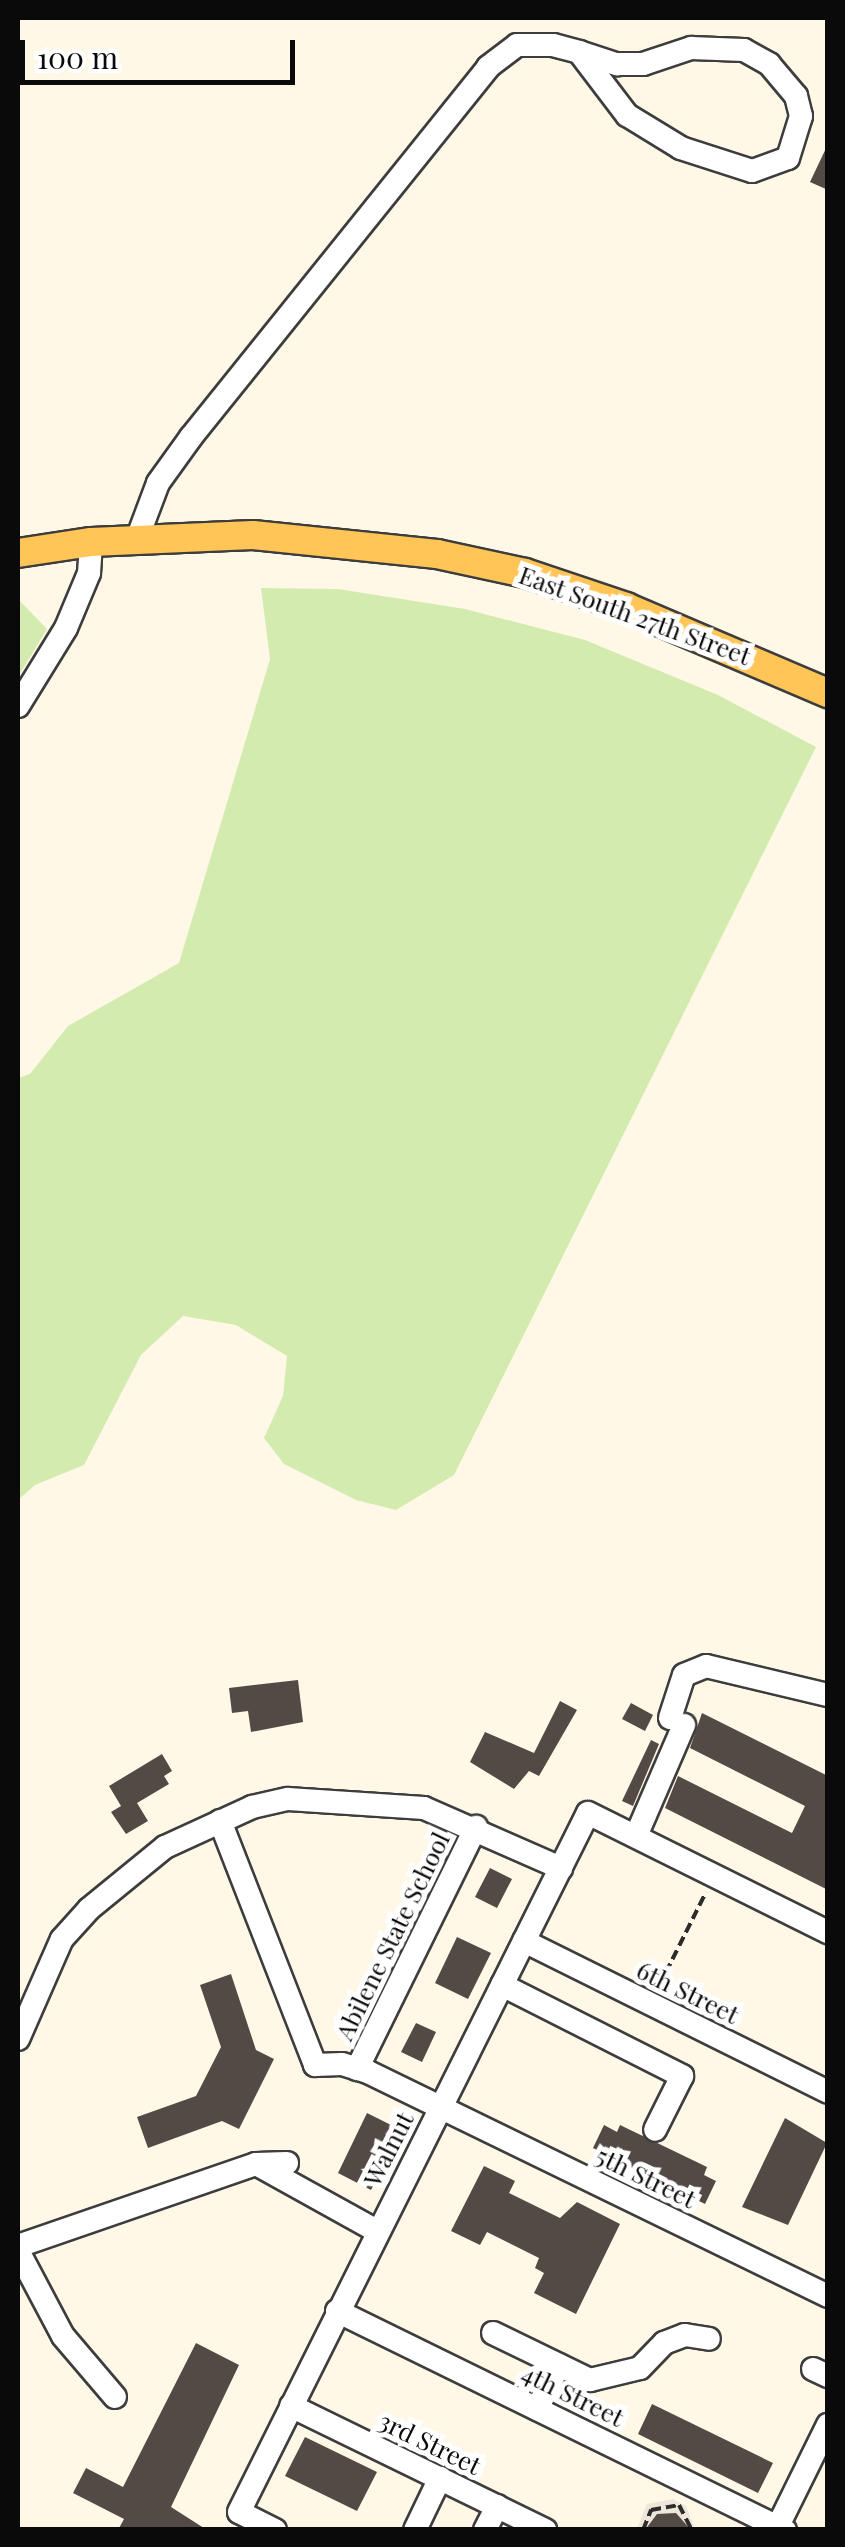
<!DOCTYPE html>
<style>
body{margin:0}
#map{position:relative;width:845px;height:2547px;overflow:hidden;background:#fff8e7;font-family:"Playfair Display",serif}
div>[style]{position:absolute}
.green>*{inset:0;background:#d4ebb0}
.plaza>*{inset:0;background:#eee6d8}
.building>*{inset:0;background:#534a46}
.path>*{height:4px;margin-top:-2px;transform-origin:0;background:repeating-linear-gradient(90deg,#2c2c2c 0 10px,transparent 0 15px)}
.roads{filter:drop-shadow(2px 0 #3d3d3d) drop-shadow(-2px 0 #3d3d3d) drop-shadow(0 2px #3d3d3d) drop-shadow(0 -2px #3d3d3d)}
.minor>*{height:22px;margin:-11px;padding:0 11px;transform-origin:11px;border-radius:11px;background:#fff}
.major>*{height:28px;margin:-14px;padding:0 14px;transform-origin:14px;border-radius:14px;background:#ffc557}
span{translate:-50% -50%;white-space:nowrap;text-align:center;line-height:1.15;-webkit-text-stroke:10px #fff;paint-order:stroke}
.street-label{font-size:25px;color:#0a0a0a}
.frame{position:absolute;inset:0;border:20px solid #0a0a0a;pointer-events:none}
.scale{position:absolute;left:20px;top:40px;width:275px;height:45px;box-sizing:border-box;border:5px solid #0a0a0a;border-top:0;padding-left:12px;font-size:30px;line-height:35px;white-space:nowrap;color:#0a0a0a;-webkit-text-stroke:8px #fff;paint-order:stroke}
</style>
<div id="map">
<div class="green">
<div style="clip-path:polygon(261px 588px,338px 589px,465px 609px,585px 640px,718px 695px,816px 747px,454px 1475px,396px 1510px,356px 1500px,284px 1464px,264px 1438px,283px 1396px,287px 1356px,236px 1325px,183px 1316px,141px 1355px,84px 1465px,35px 1485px,18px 1500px,18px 1078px,30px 1074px,68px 1026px,179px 963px,270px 659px)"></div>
<div style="clip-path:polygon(18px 599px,47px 629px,18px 677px)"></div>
</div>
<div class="plaza">
<div style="clip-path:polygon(673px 2499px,686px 2506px,695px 2529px,637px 2529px,647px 2504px)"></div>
</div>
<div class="building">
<div style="clip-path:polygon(828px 144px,828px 190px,810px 182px)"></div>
<div style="clip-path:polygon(298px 1680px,303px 1722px,251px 1732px,248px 1711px,232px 1713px,229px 1688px)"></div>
<div style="clip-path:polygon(560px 1701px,577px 1710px,539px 1776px,529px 1771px,514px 1789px,470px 1762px,485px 1732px,534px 1753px)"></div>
<div style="clip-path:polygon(631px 1703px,653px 1715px,645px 1731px,622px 1719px)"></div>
<div style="clip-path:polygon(702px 1713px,828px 1776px,828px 1890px,665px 1808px,678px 1776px,792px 1833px,805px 1806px,690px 1748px)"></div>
<div style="clip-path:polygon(651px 1740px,659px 1744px,633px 1806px,622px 1801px)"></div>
<div style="clip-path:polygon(162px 1754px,172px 1771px,164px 1776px,169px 1784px,137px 1803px,148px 1821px,126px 1834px,111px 1812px,121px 1806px,109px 1786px)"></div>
<div style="clip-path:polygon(490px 1868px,512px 1879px,497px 1908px,475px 1897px)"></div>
<div style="clip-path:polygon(457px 1937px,491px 1953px,468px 1999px,435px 1983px)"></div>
<div style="clip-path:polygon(231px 1974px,256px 2050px,274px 2059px,239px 2129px,222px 2121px,148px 2148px,137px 2117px,196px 2096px,221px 2047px,200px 1985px)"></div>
<div style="clip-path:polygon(416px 2023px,436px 2032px,422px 2062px,401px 2052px)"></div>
<div style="clip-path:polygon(367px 2113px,401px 2130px,391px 2150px,398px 2160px,382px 2169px,371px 2190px,338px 2173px)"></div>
<div style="clip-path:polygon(785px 2118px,827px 2143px,788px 2225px,742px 2207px)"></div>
<div style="clip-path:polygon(604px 2125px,617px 2132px,620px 2125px,707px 2167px,704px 2175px,716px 2181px,705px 2204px,593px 2148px)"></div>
<div style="clip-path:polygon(484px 2166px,515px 2181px,509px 2193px,560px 2218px,577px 2202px,620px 2224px,576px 2314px,534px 2293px,544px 2273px,535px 2268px,539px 2258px,487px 2232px,480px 2245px,451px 2231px)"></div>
<div style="clip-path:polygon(196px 2343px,239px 2365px,171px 2507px,207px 2530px,118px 2530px,124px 2519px,73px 2493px,86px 2468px,123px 2487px)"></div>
<div style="clip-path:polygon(652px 2404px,773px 2463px,758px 2493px,638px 2434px)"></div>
<div style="clip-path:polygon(305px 2437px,377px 2472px,357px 2511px,285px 2476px)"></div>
<div style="clip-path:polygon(676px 2513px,691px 2530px,645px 2530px,657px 2514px)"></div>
</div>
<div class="path">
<div style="left:659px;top:1986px;width:105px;rotate:-63.4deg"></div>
<div style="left:643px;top:2530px;width:22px;rotate:-68deg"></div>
<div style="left:651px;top:2510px;width:28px;rotate:-10deg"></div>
<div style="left:679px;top:2505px;width:28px;rotate:63deg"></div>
</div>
<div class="roads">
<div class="minor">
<div style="left:137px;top:539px;width:60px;rotate:-69.4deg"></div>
<div style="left:158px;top:483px;width:57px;rotate:-54.3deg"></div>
<div style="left:191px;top:437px;width:474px;rotate:-51.2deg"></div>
<div style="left:488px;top:67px;width:36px;rotate:-37deg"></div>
<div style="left:517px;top:45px;width:36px"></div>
<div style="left:553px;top:45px;width:27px;rotate:15deg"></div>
<div style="left:579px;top:52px;width:40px;rotate:18deg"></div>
<div style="left:617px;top:64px;width:26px"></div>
<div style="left:643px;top:64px;width:51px;rotate:-18.4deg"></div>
<div style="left:691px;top:48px;width:53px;rotate:2.2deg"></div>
<div style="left:744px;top:50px;width:29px;rotate:29deg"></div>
<div style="left:769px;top:64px;width:42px;rotate:49.8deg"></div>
<div style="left:796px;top:96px;width:21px;rotate:76deg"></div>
<div style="left:801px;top:116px;width:44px;rotate:107.2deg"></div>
<div style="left:788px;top:158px;width:38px;rotate:160deg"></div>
<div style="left:752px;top:171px;width:75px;rotate:-162.1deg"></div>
<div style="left:681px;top:148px;width:63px;rotate:-148.6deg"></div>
<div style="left:627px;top:115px;width:79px;rotate:-127.3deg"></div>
<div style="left:18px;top:706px;width:92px;rotate:-58.4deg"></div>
<div style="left:66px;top:628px;width:60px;rotate:-67.3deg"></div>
<div style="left:89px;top:573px;width:31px;rotate:-86deg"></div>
<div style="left:670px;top:1718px;width:45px;rotate:-72deg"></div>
<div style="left:684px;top:1675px;width:24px;rotate:-22deg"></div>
<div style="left:706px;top:1666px;width:125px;rotate:13.4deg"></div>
<div style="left:220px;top:1821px;width:262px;rotate:68.7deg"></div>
<div style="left:315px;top:2065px;width:27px;rotate:-2deg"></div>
<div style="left:342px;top:2064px;width:27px;rotate:17deg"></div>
<div style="left:368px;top:2072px;width:512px;rotate:25.96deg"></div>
<div style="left:636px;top:1836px;width:121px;rotate:-66.6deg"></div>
<div style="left:524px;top:1941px;width:339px;rotate:26.4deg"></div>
<div style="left:502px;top:1985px;width:202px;rotate:26.8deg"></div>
<div style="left:682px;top:2076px;width:60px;rotate:116.6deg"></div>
<div style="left:18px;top:2039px;width:109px;rotate:-66.3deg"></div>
<div style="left:62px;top:1939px;width:40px;rotate:-48deg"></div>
<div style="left:89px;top:1909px;width:98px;rotate:-39.2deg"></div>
<div style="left:165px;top:1847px;width:96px;rotate:-24.7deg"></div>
<div style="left:252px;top:1807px;width:37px;rotate:-13deg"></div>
<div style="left:288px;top:1799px;width:136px;rotate:3.8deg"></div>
<div style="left:424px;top:1808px;width:150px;rotate:23.7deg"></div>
<div style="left:357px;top:2069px;width:270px;rotate:-63.8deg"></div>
<div style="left:256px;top:2164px;width:31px;rotate:-2deg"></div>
<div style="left:18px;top:2246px;width:252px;rotate:-19deg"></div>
<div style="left:256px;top:2164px;width:138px;rotate:29deg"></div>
<div style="left:18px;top:2251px;width:96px;rotate:62.1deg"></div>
<div style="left:63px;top:2336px;width:80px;rotate:49.6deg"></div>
<div style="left:337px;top:2311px;width:499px;rotate:26.1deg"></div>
<div style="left:493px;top:2333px;width:108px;rotate:25.9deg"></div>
<div style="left:590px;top:2380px;width:51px;rotate:-13.5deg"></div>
<div style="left:640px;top:2368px;width:35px;rotate:-46deg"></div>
<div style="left:664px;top:2343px;width:22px;rotate:-21deg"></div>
<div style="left:685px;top:2335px;width:24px;rotate:9deg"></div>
<div style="left:813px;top:2369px;width:17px;rotate:25deg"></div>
<div style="left:291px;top:2406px;width:283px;rotate:26deg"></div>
<div style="left:537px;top:2409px;width:49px;rotate:-63.4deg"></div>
<div style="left:778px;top:2526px;width:113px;rotate:-63.7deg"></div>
<div style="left:275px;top:2530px;width:40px;rotate:-153.4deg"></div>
<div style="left:239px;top:2512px;width:781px;rotate:-63.47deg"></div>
<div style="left:588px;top:1813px;width:268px;rotate:26.4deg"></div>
<div style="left:415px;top:2530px;width:58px;rotate:-64.3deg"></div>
<div style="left:485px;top:2530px;width:27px;rotate:-63deg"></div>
</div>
<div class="major">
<div style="left:18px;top:553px;width:74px;rotate:-8.6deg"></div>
<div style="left:91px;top:542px;width:162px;rotate:-2.5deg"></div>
<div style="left:253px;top:535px;width:185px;rotate:5.9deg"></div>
<div style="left:437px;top:554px;width:90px;rotate:12.2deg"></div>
<div style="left:525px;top:573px;width:107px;rotate:18.6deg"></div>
<div style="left:626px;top:607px;width:220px;rotate:23.1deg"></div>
</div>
</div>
<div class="street-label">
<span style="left:635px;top:615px;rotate:20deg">East South 27th Street</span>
<span style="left:392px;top:1936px;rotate:-64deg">Abilene State School</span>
<span style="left:688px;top:1992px;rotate:26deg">6th Street</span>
<span style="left:388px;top:2149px;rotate:-63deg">Walnut</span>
<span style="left:646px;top:2177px;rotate:26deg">5th Street</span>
<span style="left:573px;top:2395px;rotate:26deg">4th Street</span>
<span style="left:430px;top:2443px;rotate:26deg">3rd Street</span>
</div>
<div class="frame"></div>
<div class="scale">100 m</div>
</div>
